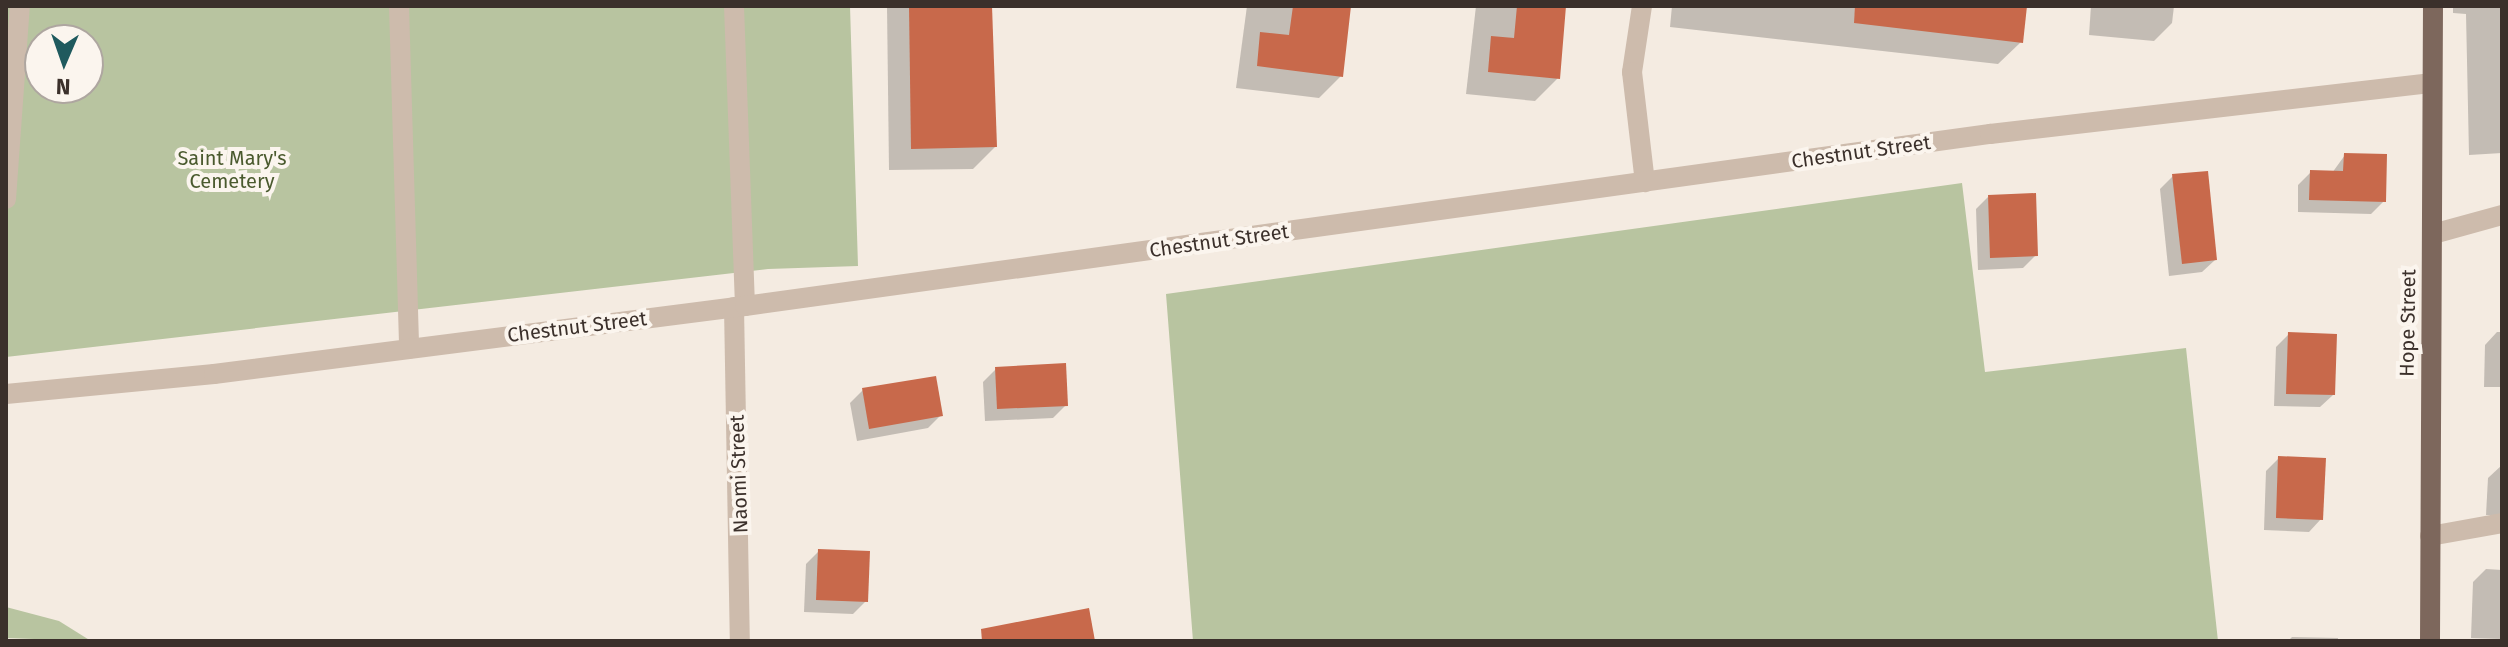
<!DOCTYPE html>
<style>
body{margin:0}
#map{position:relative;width:2508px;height:647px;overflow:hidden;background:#f4ebe1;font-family:"Fira Sans",sans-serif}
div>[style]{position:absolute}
.green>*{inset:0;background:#b8c4a0}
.shadow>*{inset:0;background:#0003}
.building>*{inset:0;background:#c8694b}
.minor>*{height:20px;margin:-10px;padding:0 10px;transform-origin:10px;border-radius:10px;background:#cdbbac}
.major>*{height:20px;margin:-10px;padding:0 10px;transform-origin:10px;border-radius:10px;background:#7d675c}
span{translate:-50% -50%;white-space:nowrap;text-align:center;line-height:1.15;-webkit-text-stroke:8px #fbf5ee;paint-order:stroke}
.street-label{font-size:20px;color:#3b302b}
.park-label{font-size:20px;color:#4a5a2e}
.frame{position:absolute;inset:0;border:8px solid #3b302b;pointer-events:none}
.north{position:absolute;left:24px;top:24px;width:80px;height:80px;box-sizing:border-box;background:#fbf5ee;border:2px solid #aea6a0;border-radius:50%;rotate:182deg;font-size:22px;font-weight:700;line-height:32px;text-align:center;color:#3b302b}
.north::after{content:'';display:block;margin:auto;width:28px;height:36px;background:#1f5a5e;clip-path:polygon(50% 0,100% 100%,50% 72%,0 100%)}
</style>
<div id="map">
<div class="green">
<div style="clip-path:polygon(evenodd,6px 6px,850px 6px,858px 266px,768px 269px,6px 357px,6px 6px,40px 40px,88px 40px,88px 88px,40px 88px,40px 40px)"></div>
<div style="clip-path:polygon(1962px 183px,1985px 372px,2186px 348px,2218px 641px,1193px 641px,1166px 294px)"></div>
<div style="clip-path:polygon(6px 607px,59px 621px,91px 641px,6px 638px)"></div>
</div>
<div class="shadow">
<div style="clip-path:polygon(887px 6px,989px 6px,995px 147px,973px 169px,889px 170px)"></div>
<div style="clip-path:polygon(1247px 6px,1349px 6px,1341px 76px,1319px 98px,1236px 88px)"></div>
<div style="clip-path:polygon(1476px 6px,1564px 6px,1558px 78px,1535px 101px,1466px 94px)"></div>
<div style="clip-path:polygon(1672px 6px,2025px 6px,2021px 42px,1998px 64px,1670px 27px)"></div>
<div style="clip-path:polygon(2091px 6px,2174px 6px,2172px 23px,2154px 41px,2089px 35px)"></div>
<div style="clip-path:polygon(2453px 6px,2502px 6px,2502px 153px,2469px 155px,2466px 14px,2453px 13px)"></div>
<div style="clip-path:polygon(2345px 155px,2384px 201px,2371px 214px,2298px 212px,2298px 185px,2311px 172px,2332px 173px)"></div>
<div style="clip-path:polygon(2173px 176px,2215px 260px,2202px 272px,2169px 276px,2160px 189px)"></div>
<div style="clip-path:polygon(1988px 197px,2036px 255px,2023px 268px,1978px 270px,1976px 209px)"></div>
<div style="clip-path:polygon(2497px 332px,2502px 332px,2502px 387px,2484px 387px,2485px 345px)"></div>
<div style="clip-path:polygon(2289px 334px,2333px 395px,2320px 407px,2274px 406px,2276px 347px)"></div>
<div style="clip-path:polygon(996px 369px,1066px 405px,1053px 418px,985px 421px,983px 382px)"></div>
<div style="clip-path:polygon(863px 390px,941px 415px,928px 428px,857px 441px,850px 403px)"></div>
<div style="clip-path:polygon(2279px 458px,2321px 519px,2309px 532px,2264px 530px,2266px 471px)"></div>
<div style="clip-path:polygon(2502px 465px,2502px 515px,2486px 515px,2488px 478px)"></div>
<div style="clip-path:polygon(819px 551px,866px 601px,853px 614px,804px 612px,806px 564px)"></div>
<div style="clip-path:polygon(2486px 569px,2502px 570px,2502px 639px,2471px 638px,2473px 582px)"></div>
<div style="clip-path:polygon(2292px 637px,2338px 638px,2338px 641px,2288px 641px)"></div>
</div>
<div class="building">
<div style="clip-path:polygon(909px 6px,992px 6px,997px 147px,911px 149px)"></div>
<div style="clip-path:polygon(1293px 6px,1351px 6px,1343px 77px,1257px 66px,1260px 32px,1289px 35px)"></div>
<div style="clip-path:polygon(1517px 6px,1566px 6px,1560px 79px,1488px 72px,1491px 36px,1514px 38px)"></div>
<div style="clip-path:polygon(1855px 6px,2027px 6px,2023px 43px,1854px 23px)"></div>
<div style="clip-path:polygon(2344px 153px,2387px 154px,2386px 202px,2309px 200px,2310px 170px,2343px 171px)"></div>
<div style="clip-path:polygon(2208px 171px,2217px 260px,2182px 264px,2172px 174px)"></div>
<div style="clip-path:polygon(2036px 193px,2038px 256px,1990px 258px,1988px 195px)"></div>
<div style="clip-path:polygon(2288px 332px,2337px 334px,2335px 395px,2286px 394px)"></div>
<div style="clip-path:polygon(1066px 363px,1068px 406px,997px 409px,995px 367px)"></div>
<div style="clip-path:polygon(936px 376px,943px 416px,869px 429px,862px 388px)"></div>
<div style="clip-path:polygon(2278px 456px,2326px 458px,2323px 520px,2276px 518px)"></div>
<div style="clip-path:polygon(818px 549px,870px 551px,868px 602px,816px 600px)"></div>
<div style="clip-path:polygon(1089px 608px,1095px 641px,982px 641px,981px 629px)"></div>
</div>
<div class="minor">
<div style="left:399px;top:6px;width:343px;rotate:88.3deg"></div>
<div style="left:734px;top:6px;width:300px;rotate:87.9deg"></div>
<div style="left:1642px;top:6px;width:67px;rotate:98.6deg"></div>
<div style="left:1632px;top:72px;width:111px;rotate:83.3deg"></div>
<div style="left:6px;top:199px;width:194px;rotate:-85.9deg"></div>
<div style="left:2433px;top:234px;width:72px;rotate:-15.4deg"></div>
<div style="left:734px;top:307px;width:334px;rotate:89deg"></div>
<div style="left:6px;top:394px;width:209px;rotate:-5.5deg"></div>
<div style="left:214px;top:374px;width:535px;rotate:-7.3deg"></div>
<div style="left:745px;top:306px;width:1257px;rotate:-7.87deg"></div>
<div style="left:1990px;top:134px;width:445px;rotate:-6.6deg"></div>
<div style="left:2430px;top:536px;width:73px;rotate:-10.2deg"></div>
</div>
<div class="major">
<div style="left:2430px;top:641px;width:635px;rotate:-89.73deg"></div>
</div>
<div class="street-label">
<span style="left:1861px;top:152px;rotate:-8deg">Chestnut Street</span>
<span style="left:1219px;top:241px;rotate:-8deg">Chestnut Street</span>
<span style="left:2408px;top:323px;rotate:-89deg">Hope Street</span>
<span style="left:577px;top:327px;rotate:-7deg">Chestnut Street</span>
<span style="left:739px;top:474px;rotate:-92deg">Naomi Street</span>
</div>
<div class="park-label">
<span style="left:232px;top:170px">Saint Mary's<br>Cemetery</span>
</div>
<div class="frame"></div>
<div class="north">N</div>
</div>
